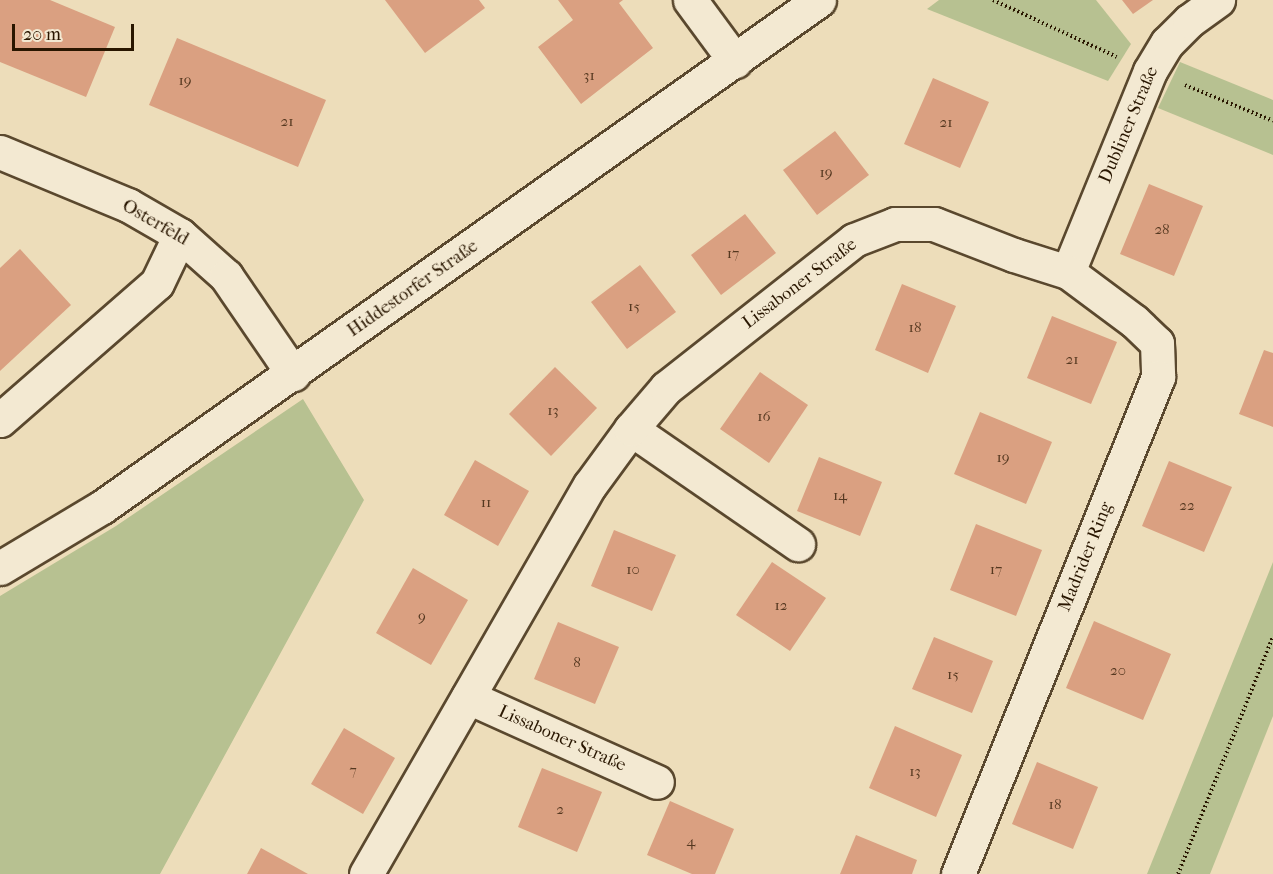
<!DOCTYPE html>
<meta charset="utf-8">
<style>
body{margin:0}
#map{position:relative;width:1273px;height:874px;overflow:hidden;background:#edddba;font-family:"IM FELL French Canon",serif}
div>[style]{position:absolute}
.green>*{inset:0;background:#b7c191}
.building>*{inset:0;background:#daa081}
.path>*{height:4px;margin-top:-2px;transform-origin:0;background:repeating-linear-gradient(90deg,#291600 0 1.5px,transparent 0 4.5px)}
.roads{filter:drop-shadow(2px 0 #5a482e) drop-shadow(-2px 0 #5a482e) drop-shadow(0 2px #5a482e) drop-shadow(0 -2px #5a482e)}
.minor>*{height:33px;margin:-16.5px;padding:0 16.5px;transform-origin:16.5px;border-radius:16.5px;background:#f3e9d2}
span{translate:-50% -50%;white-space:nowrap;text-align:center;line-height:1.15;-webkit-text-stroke:5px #f3e9d2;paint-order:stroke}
.number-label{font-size:15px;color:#553820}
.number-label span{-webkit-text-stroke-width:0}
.street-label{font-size:18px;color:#291600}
.scale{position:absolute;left:12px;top:24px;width:122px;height:27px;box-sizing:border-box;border:3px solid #291600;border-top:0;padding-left:8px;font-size:18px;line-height:21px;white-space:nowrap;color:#291600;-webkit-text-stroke:4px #f3e9d2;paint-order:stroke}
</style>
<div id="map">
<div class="green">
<div style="clip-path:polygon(939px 0,1096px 0,1131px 44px,1108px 81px,927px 9px)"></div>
<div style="clip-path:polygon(1180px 62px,1273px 100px,1273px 155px,1158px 108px)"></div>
<div style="clip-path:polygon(303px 399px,364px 500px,160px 874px,0 874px,0 596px,116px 526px)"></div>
<div style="clip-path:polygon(1273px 562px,1273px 716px,1210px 874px,1147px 874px)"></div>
</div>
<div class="building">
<div style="clip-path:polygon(0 0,50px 0,115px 27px,86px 97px,0 62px)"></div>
<div style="clip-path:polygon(385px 0,479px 0,485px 8px,425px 53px)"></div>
<div style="clip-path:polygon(558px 0,623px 0,619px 3px,653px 48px,581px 104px,538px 47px,573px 20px)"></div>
<div style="clip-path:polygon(1122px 0,1153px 0,1133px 14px)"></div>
<div style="clip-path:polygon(177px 38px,326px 100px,298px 167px,149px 105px)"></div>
<div style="clip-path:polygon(933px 78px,989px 102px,960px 168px,904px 144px)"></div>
<div style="clip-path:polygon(835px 131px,869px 175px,817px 215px,783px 170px)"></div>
<div style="clip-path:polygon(1149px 184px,1203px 206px,1174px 276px,1120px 254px)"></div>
<div style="clip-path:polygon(745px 214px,776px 253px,721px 295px,691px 255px)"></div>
<div style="clip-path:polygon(20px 249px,71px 305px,0 371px,0 268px)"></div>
<div style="clip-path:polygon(640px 265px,676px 312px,627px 349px,591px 302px)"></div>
<div style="clip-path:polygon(902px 284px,956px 306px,928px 373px,875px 350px)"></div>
<div style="clip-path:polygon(1052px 316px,1117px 342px,1091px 404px,1027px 378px)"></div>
<div style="clip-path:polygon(1264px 350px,1273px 353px,1273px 427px,1239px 414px)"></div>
<div style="clip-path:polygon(555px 367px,597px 408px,551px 456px,509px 414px)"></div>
<div style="clip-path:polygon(760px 372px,808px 405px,769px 463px,720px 429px)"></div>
<div style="clip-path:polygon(980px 412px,1052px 442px,1026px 504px,954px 474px)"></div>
<div style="clip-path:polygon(819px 457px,882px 482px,860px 536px,797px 511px)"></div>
<div style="clip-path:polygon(475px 460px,529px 491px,498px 546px,444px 515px)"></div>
<div style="clip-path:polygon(1169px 461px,1232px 487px,1204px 552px,1142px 526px)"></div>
<div style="clip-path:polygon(976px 524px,1042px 550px,1016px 616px,950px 590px)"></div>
<div style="clip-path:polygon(614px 530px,676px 555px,652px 611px,591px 586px)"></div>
<div style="clip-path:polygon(772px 562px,826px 598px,790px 651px,736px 615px)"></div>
<div style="clip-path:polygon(413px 568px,468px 600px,431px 665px,376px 633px)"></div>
<div style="clip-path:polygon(1094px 621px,1171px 654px,1143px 720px,1066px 688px)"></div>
<div style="clip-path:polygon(558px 622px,619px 647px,595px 704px,534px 679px)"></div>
<div style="clip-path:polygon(934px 637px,993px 661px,972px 713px,912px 689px)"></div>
<div style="clip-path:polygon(895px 726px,962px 755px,936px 817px,869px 788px)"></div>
<div style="clip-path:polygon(344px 728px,395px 758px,363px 814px,311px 784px)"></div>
<div style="clip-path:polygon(1037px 762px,1098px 787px,1073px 849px,1012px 824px)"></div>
<div style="clip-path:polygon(542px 768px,602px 792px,577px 852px,518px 827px)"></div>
<div style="clip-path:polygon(670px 801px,734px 829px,715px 874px,692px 874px,647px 855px)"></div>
<div style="clip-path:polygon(856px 835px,917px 860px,912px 874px,840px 874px)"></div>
<div style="clip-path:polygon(261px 848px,308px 874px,247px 874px)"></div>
</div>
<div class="path">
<div style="left:993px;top:0;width:136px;rotate:24.7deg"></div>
<div style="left:1185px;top:85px;width:95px;rotate:22.2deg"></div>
<div style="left:1178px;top:874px;width:255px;rotate:-68.2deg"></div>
</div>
<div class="roads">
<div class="minor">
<div style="left:690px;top:0;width:76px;rotate:53.6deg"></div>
<div style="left:0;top:152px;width:139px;rotate:22.5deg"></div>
<div style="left:128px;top:205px;width:60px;rotate:30deg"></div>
<div style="left:180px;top:235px;width:62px;rotate:41.7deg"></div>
<div style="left:226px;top:276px;width:119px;rotate:55.6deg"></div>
<div style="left:1068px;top:272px;width:217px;rotate:-67.8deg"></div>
<div style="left:1150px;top:71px;width:33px;rotate:-59deg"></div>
<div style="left:1167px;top:43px;width:31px;rotate:-45deg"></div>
<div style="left:1189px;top:21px;width:36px;rotate:-36deg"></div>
<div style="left:0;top:420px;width:208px;rotate:-41.1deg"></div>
<div style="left:157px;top:283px;width:53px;rotate:-64.4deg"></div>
<div style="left:631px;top:429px;width:203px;rotate:34.6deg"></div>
<div style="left:0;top:568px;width:119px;rotate:-30.9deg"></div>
<div style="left:102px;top:507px;width:878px;rotate:-35.26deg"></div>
<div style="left:468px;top:697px;width:207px;rotate:24.2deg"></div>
<div style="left:366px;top:874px;width:449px;rotate:-60.1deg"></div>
<div style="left:590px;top:485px;width:69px;rotate:-53.8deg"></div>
<div style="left:631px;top:429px;width:54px;rotate:-49.5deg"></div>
<div style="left:666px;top:388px;width:239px;rotate:-38.2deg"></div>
<div style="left:854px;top:240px;width:44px;rotate:-21.3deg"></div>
<div style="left:895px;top:224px;width:39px"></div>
<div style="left:934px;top:224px;width:86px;rotate:21.2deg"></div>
<div style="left:1014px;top:255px;width:57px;rotate:17.5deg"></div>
<div style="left:1068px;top:272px;width:82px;rotate:36.6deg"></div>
<div style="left:1134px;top:321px;width:32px;rotate:44deg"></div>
<div style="left:1157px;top:343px;width:34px;rotate:88deg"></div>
<div style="left:1158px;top:377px;width:536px;rotate:111.92deg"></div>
</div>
</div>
<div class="number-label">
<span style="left:589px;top:76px">31</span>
<span style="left:185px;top:81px">19</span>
<span style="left:287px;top:122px">21</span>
<span style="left:946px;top:123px">21</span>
<span style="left:826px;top:173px">19</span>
<span style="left:1162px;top:230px">28</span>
<span style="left:733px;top:254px">17</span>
<span style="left:634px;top:307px">15</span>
<span style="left:915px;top:328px">18</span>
<span style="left:1072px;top:360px">21</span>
<span style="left:553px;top:411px">13</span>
<span style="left:764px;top:417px">16</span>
<span style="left:1003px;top:458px">19</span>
<span style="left:840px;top:496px">14</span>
<span style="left:486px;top:503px">11</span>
<span style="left:1187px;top:506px">22</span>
<span style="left:633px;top:570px">10</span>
<span style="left:996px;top:570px">17</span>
<span style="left:781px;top:606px">12</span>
<span style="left:422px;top:617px">9</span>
<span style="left:577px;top:663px">8</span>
<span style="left:1118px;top:671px">20</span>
<span style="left:953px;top:675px">15</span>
<span style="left:353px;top:771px">7</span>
<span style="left:915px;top:772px">13</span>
<span style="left:1055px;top:805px">18</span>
<span style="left:560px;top:810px">2</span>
<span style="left:691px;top:842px">4</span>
</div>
<div class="street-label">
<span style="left:1129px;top:125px;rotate:-67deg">Dubliner Straße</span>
<span style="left:155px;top:223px;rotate:30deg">Osterfeld</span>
<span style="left:800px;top:284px;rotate:-37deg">Lissaboner Straße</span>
<span style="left:413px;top:289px;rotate:-35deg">Hiddestorfer Straße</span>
<span style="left:1086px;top:557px;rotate:-68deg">Madrider Ring</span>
<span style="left:562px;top:739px;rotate:24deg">Lissaboner Straße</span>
</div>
<div class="scale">20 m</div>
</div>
